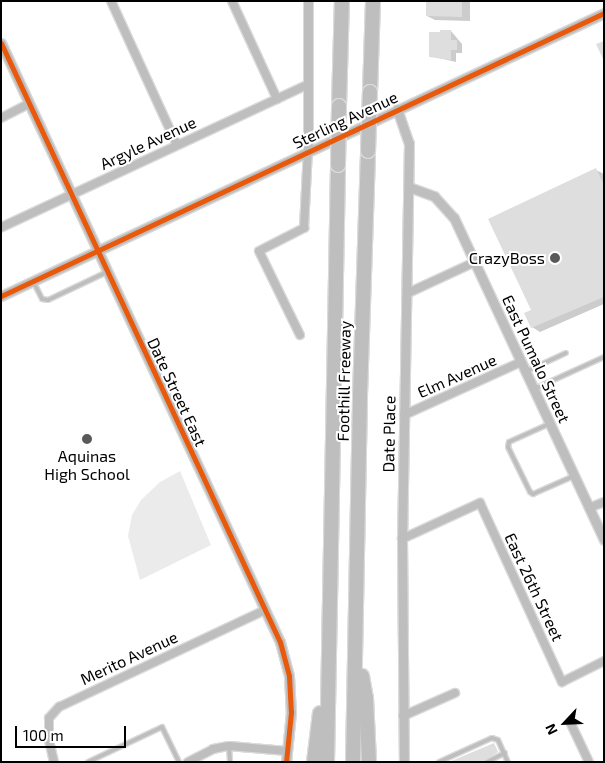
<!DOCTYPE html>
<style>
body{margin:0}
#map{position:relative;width:605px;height:763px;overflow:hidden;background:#fff;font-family:"Exo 2",sans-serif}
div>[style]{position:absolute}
.green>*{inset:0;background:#ebebeb}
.shadow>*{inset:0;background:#0003}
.building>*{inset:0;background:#dedede}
.roads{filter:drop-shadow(1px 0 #dbdbdb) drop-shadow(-1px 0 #dbdbdb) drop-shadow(0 1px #dbdbdb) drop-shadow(0 -1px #dbdbdb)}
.service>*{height:4px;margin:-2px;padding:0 2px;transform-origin:2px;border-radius:2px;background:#bebebe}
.minor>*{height:8px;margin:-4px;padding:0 4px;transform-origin:4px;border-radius:4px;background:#bebebe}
.tertiary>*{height:9px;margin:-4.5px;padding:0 4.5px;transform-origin:4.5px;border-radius:4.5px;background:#bebebe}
.motorway>*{height:14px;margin:-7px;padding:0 7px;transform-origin:7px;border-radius:7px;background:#bebebe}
.bridges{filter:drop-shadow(1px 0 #dbdbdb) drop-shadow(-1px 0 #dbdbdb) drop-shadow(0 1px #dbdbdb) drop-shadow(0 -1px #dbdbdb)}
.motorway-bridge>*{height:14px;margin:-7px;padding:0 7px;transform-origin:7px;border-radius:7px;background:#bebebe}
.cycleway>*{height:5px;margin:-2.5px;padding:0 2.5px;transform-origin:2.5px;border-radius:2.5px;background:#e8590c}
.dots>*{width:14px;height:14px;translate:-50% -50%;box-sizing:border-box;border:2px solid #fff;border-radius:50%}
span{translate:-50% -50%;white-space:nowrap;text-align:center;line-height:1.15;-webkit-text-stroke:4px #fff;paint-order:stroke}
.street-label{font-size:16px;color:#000}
.poi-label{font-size:16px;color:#000}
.right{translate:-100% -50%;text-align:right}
.frame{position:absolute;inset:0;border:2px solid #000;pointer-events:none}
.north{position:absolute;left:540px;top:698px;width:50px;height:50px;-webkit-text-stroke:4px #fff;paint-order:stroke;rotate:245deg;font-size:14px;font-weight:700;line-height:20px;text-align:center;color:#000}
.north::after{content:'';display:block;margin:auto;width:18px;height:22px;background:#000;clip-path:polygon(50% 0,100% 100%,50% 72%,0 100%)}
.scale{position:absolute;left:15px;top:726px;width:111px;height:22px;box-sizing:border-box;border:2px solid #000;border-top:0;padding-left:6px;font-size:15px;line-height:18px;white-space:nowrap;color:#000;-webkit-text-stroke:4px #fff;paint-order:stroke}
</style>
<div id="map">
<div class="green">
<div style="clip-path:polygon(180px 471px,211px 545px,140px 580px,128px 536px,132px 515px,141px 500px,160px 482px)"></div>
</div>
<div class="shadow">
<div style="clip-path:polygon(427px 1px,470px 1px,470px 21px,435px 20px,427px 16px)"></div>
<div style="clip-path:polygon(451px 31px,462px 44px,462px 53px,456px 53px,456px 62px,430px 56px)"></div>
<div style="clip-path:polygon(596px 170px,604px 174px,604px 304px,540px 332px,532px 327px,526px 314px,532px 311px)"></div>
</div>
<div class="building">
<div style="clip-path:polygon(426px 1px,462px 1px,462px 17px,426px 16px)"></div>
<div style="clip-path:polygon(440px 30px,451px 30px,451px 40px,457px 40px,457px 50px,451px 50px,451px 60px,429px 57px,429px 32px,440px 32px)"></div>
<div style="clip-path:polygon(604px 41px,604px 61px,596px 44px)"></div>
<div style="clip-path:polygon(596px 168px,604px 185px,604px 297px,531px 328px,524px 313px,531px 310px,488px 219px)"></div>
<div style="clip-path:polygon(494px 743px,498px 752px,483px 762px,449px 762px)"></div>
</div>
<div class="roads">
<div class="service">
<div style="left:33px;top:281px;width:20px;rotate:63deg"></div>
<div style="left:42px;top:299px;width:6px;rotate:9deg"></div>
<div style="left:48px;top:300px;width:65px;rotate:-25.4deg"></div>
<div style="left:525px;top:372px;width:45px;rotate:-24.9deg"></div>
<div style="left:534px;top:389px;width:77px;rotate:-24.6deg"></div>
<div style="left:549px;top:424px;width:44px;rotate:155.8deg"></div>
<div style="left:509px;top:442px;width:5px;rotate:101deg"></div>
<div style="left:508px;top:447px;width:50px;rotate:63.9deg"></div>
<div style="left:530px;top:492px;width:4px;rotate:34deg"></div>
<div style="left:533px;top:494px;width:45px;rotate:-23.7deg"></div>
<div style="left:229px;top:747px;width:15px;rotate:86deg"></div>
<div style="left:88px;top:762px;width:82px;rotate:-25.3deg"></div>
<div style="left:162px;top:727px;width:39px;rotate:64deg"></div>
<div style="left:439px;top:762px;width:58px;rotate:-24.4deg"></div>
<div style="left:492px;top:738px;width:6px;rotate:18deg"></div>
<div style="left:498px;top:740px;width:24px;rotate:66deg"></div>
<div style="left:487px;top:762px;width:20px;rotate:-27deg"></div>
</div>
<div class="minor">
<div style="left:111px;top:1px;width:158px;rotate:65.4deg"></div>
<div style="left:232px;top:1px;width:108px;rotate:65.3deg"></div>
<div style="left:1px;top:118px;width:31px;rotate:-27deg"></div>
<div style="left:2px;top:227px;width:336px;rotate:-25deg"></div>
<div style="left:408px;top:293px;width:74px;rotate:-24.8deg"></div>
<div style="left:300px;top:335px;width:93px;rotate:-116deg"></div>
<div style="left:259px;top:251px;width:51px;rotate:-27.1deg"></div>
<div style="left:304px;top:228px;width:78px;rotate:-87.1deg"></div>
<div style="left:404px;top:415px;width:128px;rotate:-24.4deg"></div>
<div style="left:589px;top:508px;width:16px;rotate:-22deg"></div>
<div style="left:402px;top:539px;width:86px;rotate:-24.8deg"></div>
<div style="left:480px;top:503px;width:197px;rotate:65.4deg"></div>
<div style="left:562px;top:682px;width:47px;rotate:-26.6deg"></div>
<div style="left:403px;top:716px;width:57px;rotate:-23.9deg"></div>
<div style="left:571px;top:724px;width:42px;rotate:64.7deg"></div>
<div style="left:54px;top:762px;width:23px;rotate:-103deg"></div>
<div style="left:49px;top:740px;width:22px;rotate:-90deg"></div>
<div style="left:49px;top:718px;width:15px;rotate:-48deg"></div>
<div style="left:59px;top:707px;width:228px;rotate:-25.2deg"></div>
<div style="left:188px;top:762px;width:28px;rotate:-27deg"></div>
<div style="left:213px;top:749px;width:16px;rotate:-11deg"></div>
<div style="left:229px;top:746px;width:58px;rotate:4.9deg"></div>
</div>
<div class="tertiary">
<div style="left:308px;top:1px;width:149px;rotate:90deg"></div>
<div style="left:1px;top:43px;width:661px;rotate:65.03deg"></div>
<div style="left:280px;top:642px;width:35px;rotate:75deg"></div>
<div style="left:289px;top:676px;width:36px;rotate:87deg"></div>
<div style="left:291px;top:712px;width:50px;rotate:95.7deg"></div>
<div style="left:397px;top:109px;width:36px;rotate:71deg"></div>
<div style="left:409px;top:143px;width:396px;rotate:91deg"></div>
<div style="left:402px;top:539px;width:223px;rotate:89.5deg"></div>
<div style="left:409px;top:187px;width:27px;rotate:20deg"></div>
<div style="left:434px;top:196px;width:30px;rotate:48deg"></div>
<div style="left:454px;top:218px;width:355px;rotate:65deg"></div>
<div style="left:1px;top:296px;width:666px;rotate:-25.14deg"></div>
</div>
<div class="motorway">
<div style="left:370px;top:92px;width:91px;rotate:-88.1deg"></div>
<div style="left:339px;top:106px;width:105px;rotate:-88.4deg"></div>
<div style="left:362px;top:676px;width:22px;rotate:80deg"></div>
<div style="left:366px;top:698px;width:64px;rotate:87.3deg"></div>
<div style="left:314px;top:762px;width:49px;rotate:-83deg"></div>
<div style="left:327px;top:762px;width:597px;rotate:-88.94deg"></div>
<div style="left:353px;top:762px;width:367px;rotate:-88.9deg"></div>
<div style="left:360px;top:395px;width:244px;rotate:-88.1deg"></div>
</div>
</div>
<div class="bridges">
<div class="motorway-bridge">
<div style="left:368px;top:151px;width:59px;rotate:-88.1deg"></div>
<div style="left:338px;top:165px;width:59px;rotate:-89deg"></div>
</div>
</div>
<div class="cycleway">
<div style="left:1px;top:43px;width:661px;rotate:65.03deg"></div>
<div style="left:280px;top:642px;width:35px;rotate:75deg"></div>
<div style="left:289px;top:676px;width:36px;rotate:87deg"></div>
<div style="left:291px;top:712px;width:50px;rotate:95.7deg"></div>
<div style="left:1px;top:296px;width:666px;rotate:-25.14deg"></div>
</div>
<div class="dots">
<div style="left:555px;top:258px;background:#595959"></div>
<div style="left:87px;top:439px;background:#595959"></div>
</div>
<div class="street-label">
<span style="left:345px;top:120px;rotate:-25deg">Sterling Avenue</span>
<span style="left:148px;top:143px;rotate:-25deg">Argyle Avenue</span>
<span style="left:536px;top:359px;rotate:65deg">East Pumalo Street</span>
<span style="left:457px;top:376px;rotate:-24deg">Elm Avenue</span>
<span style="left:344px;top:381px;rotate:-89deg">Foothill Freeway</span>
<span style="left:177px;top:392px;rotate:65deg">Date Street East</span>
<span style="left:389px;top:434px;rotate:-89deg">Date Place</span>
<span style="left:534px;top:587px;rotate:65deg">East 26th Street</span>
<span style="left:129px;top:658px;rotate:-25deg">Merito Avenue</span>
</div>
<div class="poi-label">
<span class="right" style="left:545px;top:258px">CrazyBoss</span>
<span style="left:87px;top:465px">Aquinas<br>High School</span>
</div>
<div class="frame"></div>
<div class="north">N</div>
<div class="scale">100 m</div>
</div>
